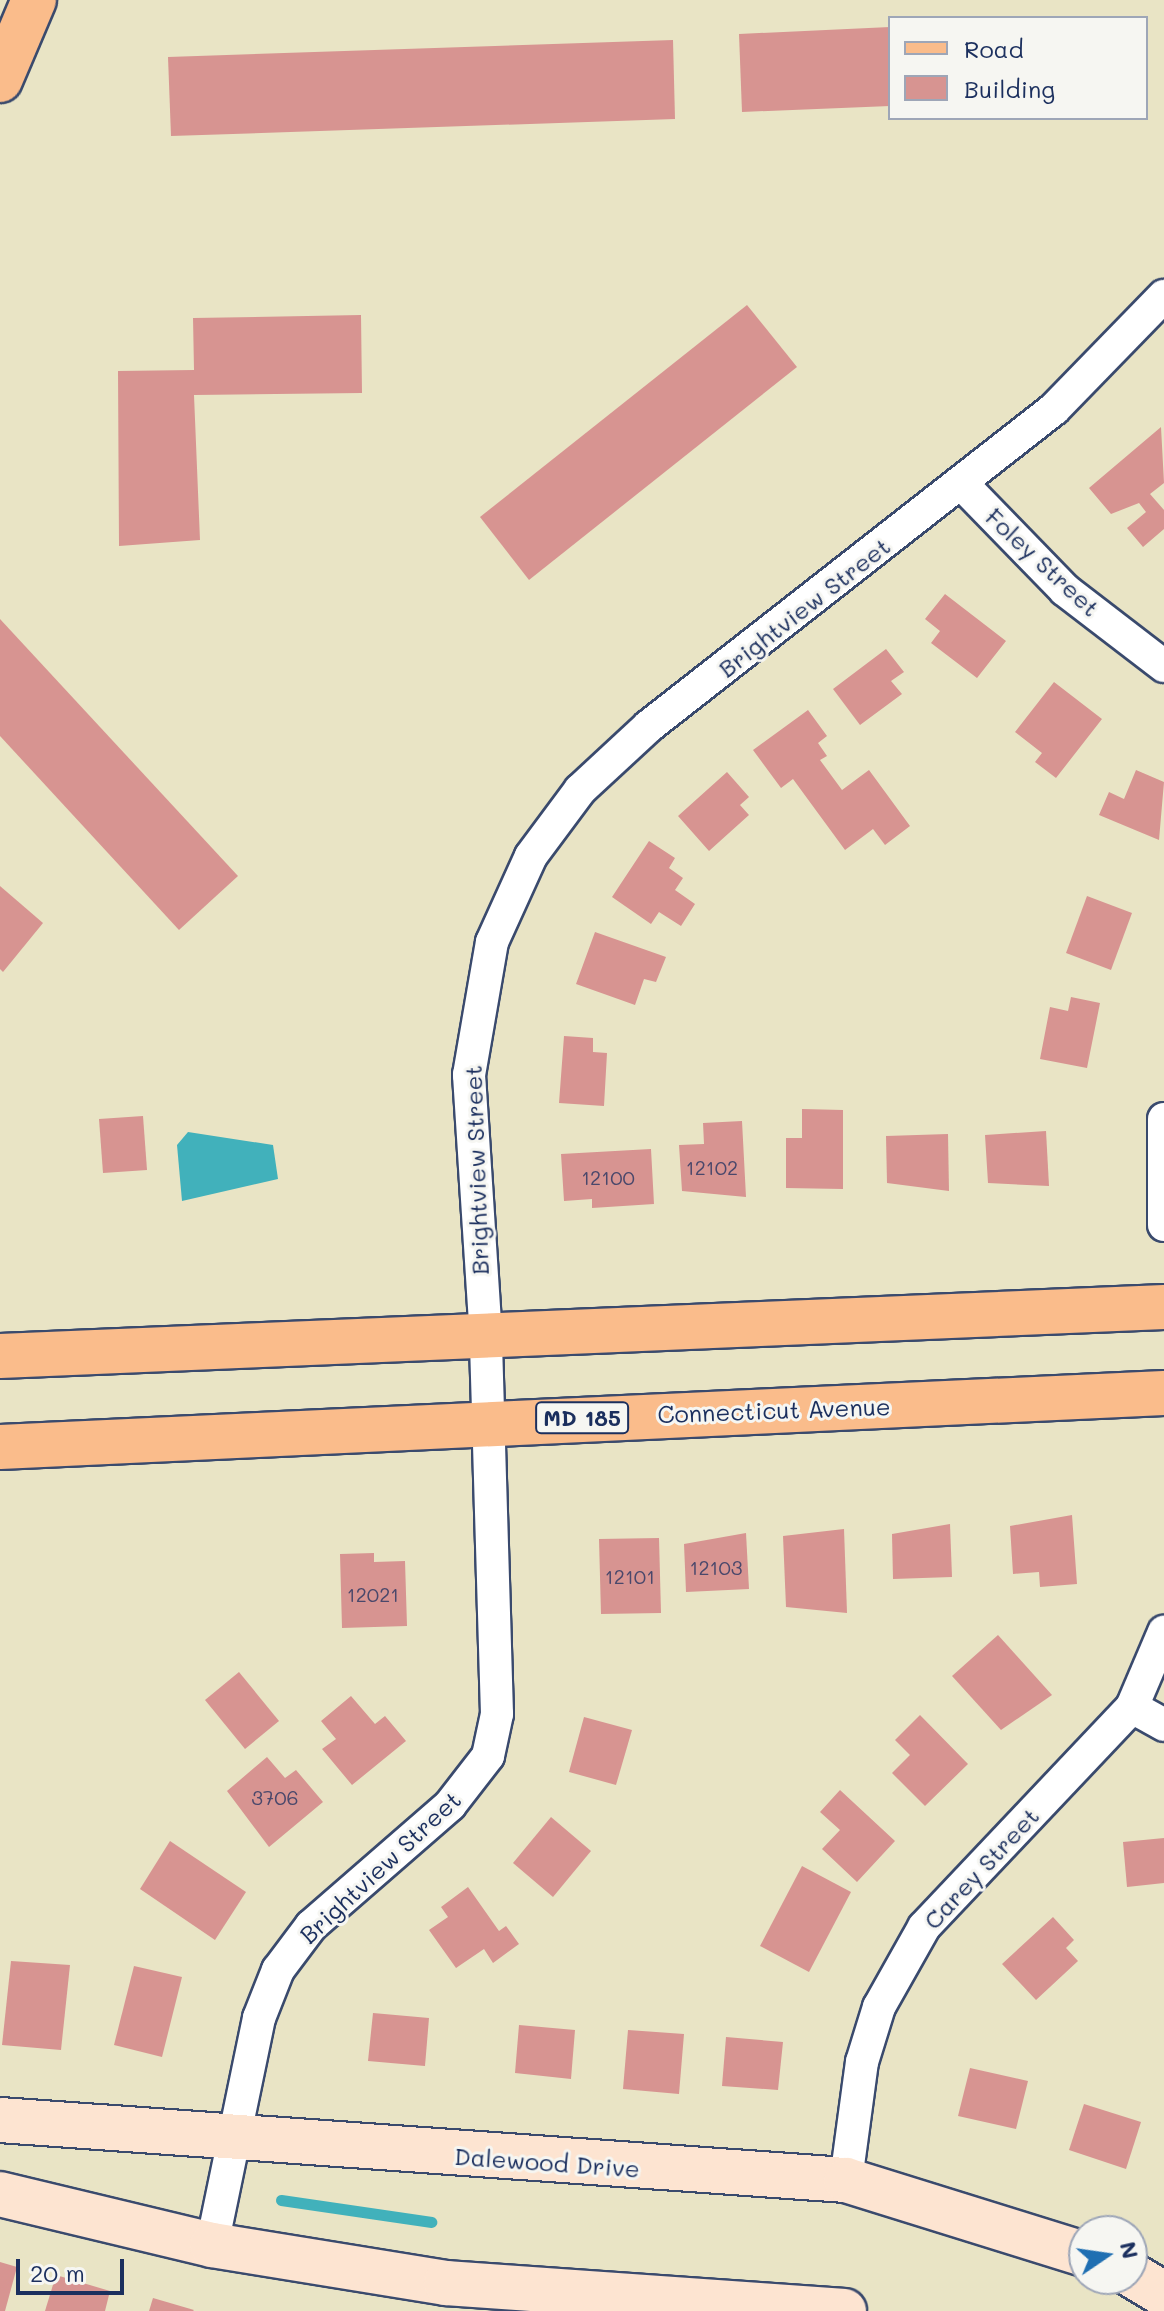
<!DOCTYPE html>
<style>
body{margin:0}
#map{position:relative;width:1164px;height:2311px;overflow:hidden;background:#e9e4c5;font-family:Mali,sans-serif}
div>[style]{position:absolute}
.water>*{inset:0;background:#41b1bb}
.stream>*{height:11px;margin:-5.5px;padding:0 5.5px;transform-origin:5.5px;border-radius:5.5px;background:#41b1bb}
.building>*{inset:0;background:#d79491}
.roads{filter:drop-shadow(2px 0 #3a4a6d) drop-shadow(-2px 0 #3a4a6d) drop-shadow(0 2px #3a4a6d) drop-shadow(0 -2px #3a4a6d)}
.street>*{height:32px;margin:-16px;padding:0 16px;transform-origin:16px;border-radius:16px;background:#fff}
.secondary>*{height:44px;margin:-22px;padding:0 22px;transform-origin:22px;border-radius:22px;background:#fde4d1}
.primary>*{height:44px;margin:-22px;padding:0 22px;transform-origin:22px;border-radius:22px;background:#fabc8b}
span{translate:-50% -50%;white-space:nowrap;text-align:center;line-height:1.15;-webkit-text-stroke:6px #f6f6f2;paint-order:stroke}
.number-label{font-size:20px;color:#4a486b}
.number-label span{-webkit-text-stroke-width:0}
.shield-label span{padding:2px 6px;background:#f6f6f2;border:2px solid;border-radius:6px;-webkit-text-stroke-width:0}
.shield-label{font-size:22px;color:#1b2f5e;font-weight:700}
.street-label{font-size:24px;color:#1b2f5e}
.legend{position:absolute;left:888px;top:16px;width:260px;height:104px;box-sizing:border-box;background:#f6f6f2;border:2px solid #9ea6b7;margin:0;padding:10px 14px;list-style:none;font-size:24px;color:#1b2f5e}
.legend li{display:flex;align-items:center;gap:16px;height:40px}
.legend b{width:40px;border:2px solid #9ea6b7}
.north{position:absolute;left:1068px;top:2215px;width:80px;height:80px;box-sizing:border-box;background:#f6f6f2;border:2px solid #9ea6b7;border-radius:50%;rotate:77deg;font-size:22px;font-weight:700;line-height:32px;text-align:center;color:#1b2f5e}
.north::after{content:'';display:block;margin:auto;width:28px;height:36px;background:#1f6fb2;clip-path:polygon(50% 0,100% 100%,50% 72%,0 100%)}
.scale{position:absolute;left:16px;top:2259px;width:108px;height:36px;box-sizing:border-box;border:4px solid #1b2f5e;border-top:0;padding-left:10px;font-size:24px;line-height:28px;white-space:nowrap;color:#1b2f5e;-webkit-text-stroke:6px #f6f6f2;paint-order:stroke}
</style>
<div id="map">
<div class="water">
<div style="clip-path:polygon(188px 1132px,273px 1145px,278px 1179px,182px 1201px,177px 1145px)"></div>
</div>
<div class="stream">
<div style="left:281px;top:2200px;width:152px;rotate:8.3deg"></div>
</div>
<div class="building">
<div style="clip-path:polygon(890px 27px,890px 106px,742px 112px,739px 34px)"></div>
<div style="clip-path:polygon(673px 40px,675px 119px,171px 136px,168px 57px)"></div>
<div style="clip-path:polygon(747px 305px,797px 367px,529px 580px,480px 517px)"></div>
<div style="clip-path:polygon(361px 315px,362px 393px,194px 395px,200px 540px,119px 546px,118px 371px,194px 370px,193px 318px)"></div>
<div style="clip-path:polygon(1161px 427px,1164px 483px,1150px 494px,1164px 510px,1164px 529px,1143px 547px,1127px 528px,1146px 512px,1139px 503px,1111px 514px,1089px 488px)"></div>
<div style="clip-path:polygon(945px 594px,1006px 641px,977px 678px,931px 643px,940px 631px,925px 619px)"></div>
<div style="clip-path:polygon(0 619px,238px 876px,179px 930px,0 736px)"></div>
<div style="clip-path:polygon(886px 649px,904px 672px,891px 681px,902px 694px,860px 725px,833px 689px)"></div>
<div style="clip-path:polygon(1054px 682px,1102px 719px,1056px 778px,1035px 762px,1042px 753px,1015px 732px)"></div>
<div style="clip-path:polygon(808px 710px,827px 736px,818px 743px,827px 756px,820px 760px,842px 790px,869px 770px,910px 826px,885px 845px,873px 829px,845px 850px,793px 779px,781px 788px,753px 750px)"></div>
<div style="clip-path:polygon(1136px 770px,1164px 782px,1159px 840px,1099px 815px,1109px 792px,1124px 799px)"></div>
<div style="clip-path:polygon(727px 772px,749px 797px,740px 805px,749px 815px,709px 851px,678px 816px)"></div>
<div style="clip-path:polygon(649px 841px,675px 858px,669px 868px,683px 878px,675px 890px,695px 904px,681px 926px,659px 912px,651px 924px,612px 897px)"></div>
<div style="clip-path:polygon(0 886px,43px 923px,3px 972px,0 969px)"></div>
<div style="clip-path:polygon(1087px 896px,1132px 913px,1111px 970px,1066px 953px)"></div>
<div style="clip-path:polygon(595px 932px,666px 957px,656px 982px,644px 979px,635px 1005px,576px 984px)"></div>
<div style="clip-path:polygon(1071px 997px,1100px 1003px,1087px 1068px,1040px 1059px,1050px 1007px,1068px 1011px)"></div>
<div style="clip-path:polygon(564px 1036px,593px 1038px,593px 1052px,607px 1053px,604px 1106px,559px 1103px)"></div>
<div style="clip-path:polygon(802px 1109px,843px 1110px,843px 1189px,786px 1188px,786px 1138px,802px 1138px)"></div>
<div style="clip-path:polygon(143px 1116px,147px 1170px,103px 1173px,99px 1119px)"></div>
<div style="clip-path:polygon(742px 1121px,746px 1197px,682px 1191px,679px 1145px,704px 1144px,703px 1123px)"></div>
<div style="clip-path:polygon(1046px 1131px,1049px 1186px,988px 1183px,985px 1135px)"></div>
<div style="clip-path:polygon(948px 1134px,949px 1191px,887px 1183px,886px 1136px)"></div>
<div style="clip-path:polygon(651px 1149px,654px 1204px,592px 1208px,592px 1199px,564px 1201px,561px 1154px)"></div>
<div style="clip-path:polygon(1072px 1515px,1077px 1584px,1040px 1587px,1039px 1572px,1013px 1574px,1010px 1526px)"></div>
<div style="clip-path:polygon(950px 1524px,952px 1577px,893px 1579px,892px 1534px)"></div>
<div style="clip-path:polygon(844px 1529px,847px 1613px,786px 1607px,783px 1536px)"></div>
<div style="clip-path:polygon(746px 1533px,749px 1589px,686px 1592px,684px 1544px)"></div>
<div style="clip-path:polygon(659px 1538px,661px 1613px,601px 1614px,599px 1539px)"></div>
<div style="clip-path:polygon(374px 1553px,374px 1562px,405px 1561px,407px 1626px,342px 1628px,340px 1554px)"></div>
<div style="clip-path:polygon(998px 1635px,1052px 1695px,1001px 1730px,952px 1676px)"></div>
<div style="clip-path:polygon(239px 1672px,279px 1721px,245px 1749px,205px 1700px)"></div>
<div style="clip-path:polygon(351px 1696px,375px 1724px,385px 1716px,406px 1741px,352px 1785px,322px 1749px,336px 1739px,321px 1721px)"></div>
<div style="clip-path:polygon(920px 1715px,968px 1764px,925px 1806px,892px 1773px,910px 1755px,895px 1740px)"></div>
<div style="clip-path:polygon(584px 1717px,632px 1730px,616px 1785px,569px 1772px)"></div>
<div style="clip-path:polygon(267px 1757px,285px 1778px,296px 1770px,323px 1802px,269px 1847px,227px 1791px)"></div>
<div style="clip-path:polygon(840px 1790px,895px 1841px,857px 1882px,822px 1849px,840px 1830px,820px 1812px)"></div>
<div style="clip-path:polygon(551px 1817px,591px 1851px,553px 1897px,513px 1863px)"></div>
<div style="clip-path:polygon(1164px 1838px,1164px 1883px,1127px 1887px,1123px 1842px)"></div>
<div style="clip-path:polygon(170px 1841px,246px 1892px,215px 1940px,140px 1889px)"></div>
<div style="clip-path:polygon(802px 1866px,851px 1892px,809px 1972px,760px 1946px)"></div>
<div style="clip-path:polygon(468px 1887px,499px 1931px,506px 1926px,519px 1944px,493px 1963px,484px 1949px,456px 1968px,429px 1930px,448px 1917px,441px 1907px)"></div>
<div style="clip-path:polygon(1053px 1917px,1074px 1940px,1066px 1948px,1078px 1961px,1036px 2000px,1002px 1964px)"></div>
<div style="clip-path:polygon(11px 1961px,70px 1965px,61px 2050px,2px 2045px)"></div>
<div style="clip-path:polygon(134px 1966px,182px 1977px,162px 2057px,114px 2045px)"></div>
<div style="clip-path:polygon(373px 2013px,429px 2018px,425px 2066px,368px 2061px)"></div>
<div style="clip-path:polygon(519px 2025px,575px 2030px,571px 2079px,515px 2073px)"></div>
<div style="clip-path:polygon(628px 2030px,684px 2034px,679px 2094px,623px 2089px)"></div>
<div style="clip-path:polygon(726px 2037px,783px 2042px,778px 2090px,722px 2086px)"></div>
<div style="clip-path:polygon(970px 2068px,1028px 2081px,1016px 2129px,958px 2116px)"></div>
<div style="clip-path:polygon(1084px 2104px,1141px 2122px,1126px 2169px,1069px 2150px)"></div>
<div style="clip-path:polygon(0 2262px,17px 2267px,5px 2311px,0 2311px)"></div>
<div style="clip-path:polygon(56px 2275px,110px 2291px,105px 2311px,45px 2311px)"></div>
<div style="clip-path:polygon(153px 2298px,194px 2310px,193px 2311px,149px 2311px)"></div>
</div>
<div class="roads">
<div class="street">
<div style="left:963px;top:485px;width:146px;rotate:45.8deg"></div>
<div style="left:1065px;top:590px;width:125px;rotate:37.5deg"></div>
<div style="left:1164px;top:1119px;width:106px;rotate:90deg"></div>
<div style="left:1132px;top:1707px;width:37px;rotate:29deg"></div>
<div style="left:846px;top:2180px;width:119px;rotate:-82.3deg"></div>
<div style="left:862px;top:2062px;width:58px;rotate:-72.8deg"></div>
<div style="left:879px;top:2007px;width:92px;rotate:-60.6deg"></div>
<div style="left:924px;top:1927px;width:303px;rotate:-46.6deg"></div>
<div style="left:1132px;top:1707px;width:82px;rotate:-66.9deg"></div>
<div style="left:212px;top:2245px;width:232px;rotate:-78.3deg"></div>
<div style="left:259px;top:2018px;width:52px;rotate:-68.4deg"></div>
<div style="left:278px;top:1970px;width:55px;rotate:-53.1deg"></div>
<div style="left:311px;top:1926px;width:184px;rotate:-41deg"></div>
<div style="left:450px;top:1805px;width:62px;rotate:-52.2deg"></div>
<div style="left:488px;top:1756px;width:43px;rotate:-77.9deg"></div>
<div style="left:497px;top:1714px;width:376px;rotate:-91.7deg"></div>
<div style="left:486px;top:1338px;width:264px;rotate:-93.7deg"></div>
<div style="left:469px;top:1075px;width:135px;rotate:-80.2deg"></div>
<div style="left:492px;top:942px;width:94px;rotate:-65.6deg"></div>
<div style="left:531px;top:856px;width:82px;rotate:-53.4deg"></div>
<div style="left:580px;top:790px;width:94px;rotate:-42.8deg"></div>
<div style="left:649px;top:726px;width:514px;rotate:-38.05deg"></div>
<div style="left:1054px;top:409px;width:158px;rotate:-45.8deg"></div>
</div>
<div class="secondary">
<div style="left:0;top:2120px;width:848px;rotate:4.06deg"></div>
<div style="left:846px;top:2180px;width:249px;rotate:17.3deg"></div>
<div style="left:0;top:2194px;width:218px;rotate:13.5deg"></div>
<div style="left:212px;top:2245px;width:237px;rotate:9.2deg"></div>
<div style="left:446px;top:2283px;width:399px;rotate:4deg"></div>
<div style="left:1132px;top:2275px;width:37px;rotate:31deg"></div>
</div>
<div class="primary">
<div style="left:0;top:80px;width:87px;rotate:-67deg"></div>
<div style="left:0;top:1356px;width:1165px;rotate:-2.41deg"></div>
<div style="left:0;top:1447px;width:1165px;rotate:-2.66deg"></div>
</div>
</div>
<div class="number-label">
<span style="left:712px;top:1167px">12102</span>
<span style="left:608px;top:1177px">12100</span>
<span style="left:716px;top:1567px">12103</span>
<span style="left:630px;top:1576px">12101</span>
<span style="left:373px;top:1594px">12021</span>
<span style="left:275px;top:1797px">3706</span>
</div>
<div class="shield-label">
<span style="left:582px;top:1418px">MD 185</span>
</div>
<div class="street-label">
<span style="left:1043px;top:562px;rotate:43deg">Foley Street</span>
<span style="left:804px;top:607px;rotate:-38deg">Brightview Street</span>
<span style="left:476px;top:1170px;rotate:-92deg">Brightview Street</span>
<span style="left:774px;top:1410px;rotate:-2deg">Connecticut Avenue</span>
<span style="left:380px;top:1867px;rotate:-43deg">Brightview Street</span>
<span style="left:981px;top:1868px;rotate:-47deg">Carey Street</span>
<span style="left:547px;top:2162px;rotate:4deg">Dalewood Drive</span>
</div>
<ul class="legend">
<li><b style="height:10px;background:#fabc8b"></b>Road</li>
<li><b style="height:22px;background:#d79491"></b>Building</li>
</ul>
<div class="north">N</div>
<div class="scale">20 m</div>
</div>
